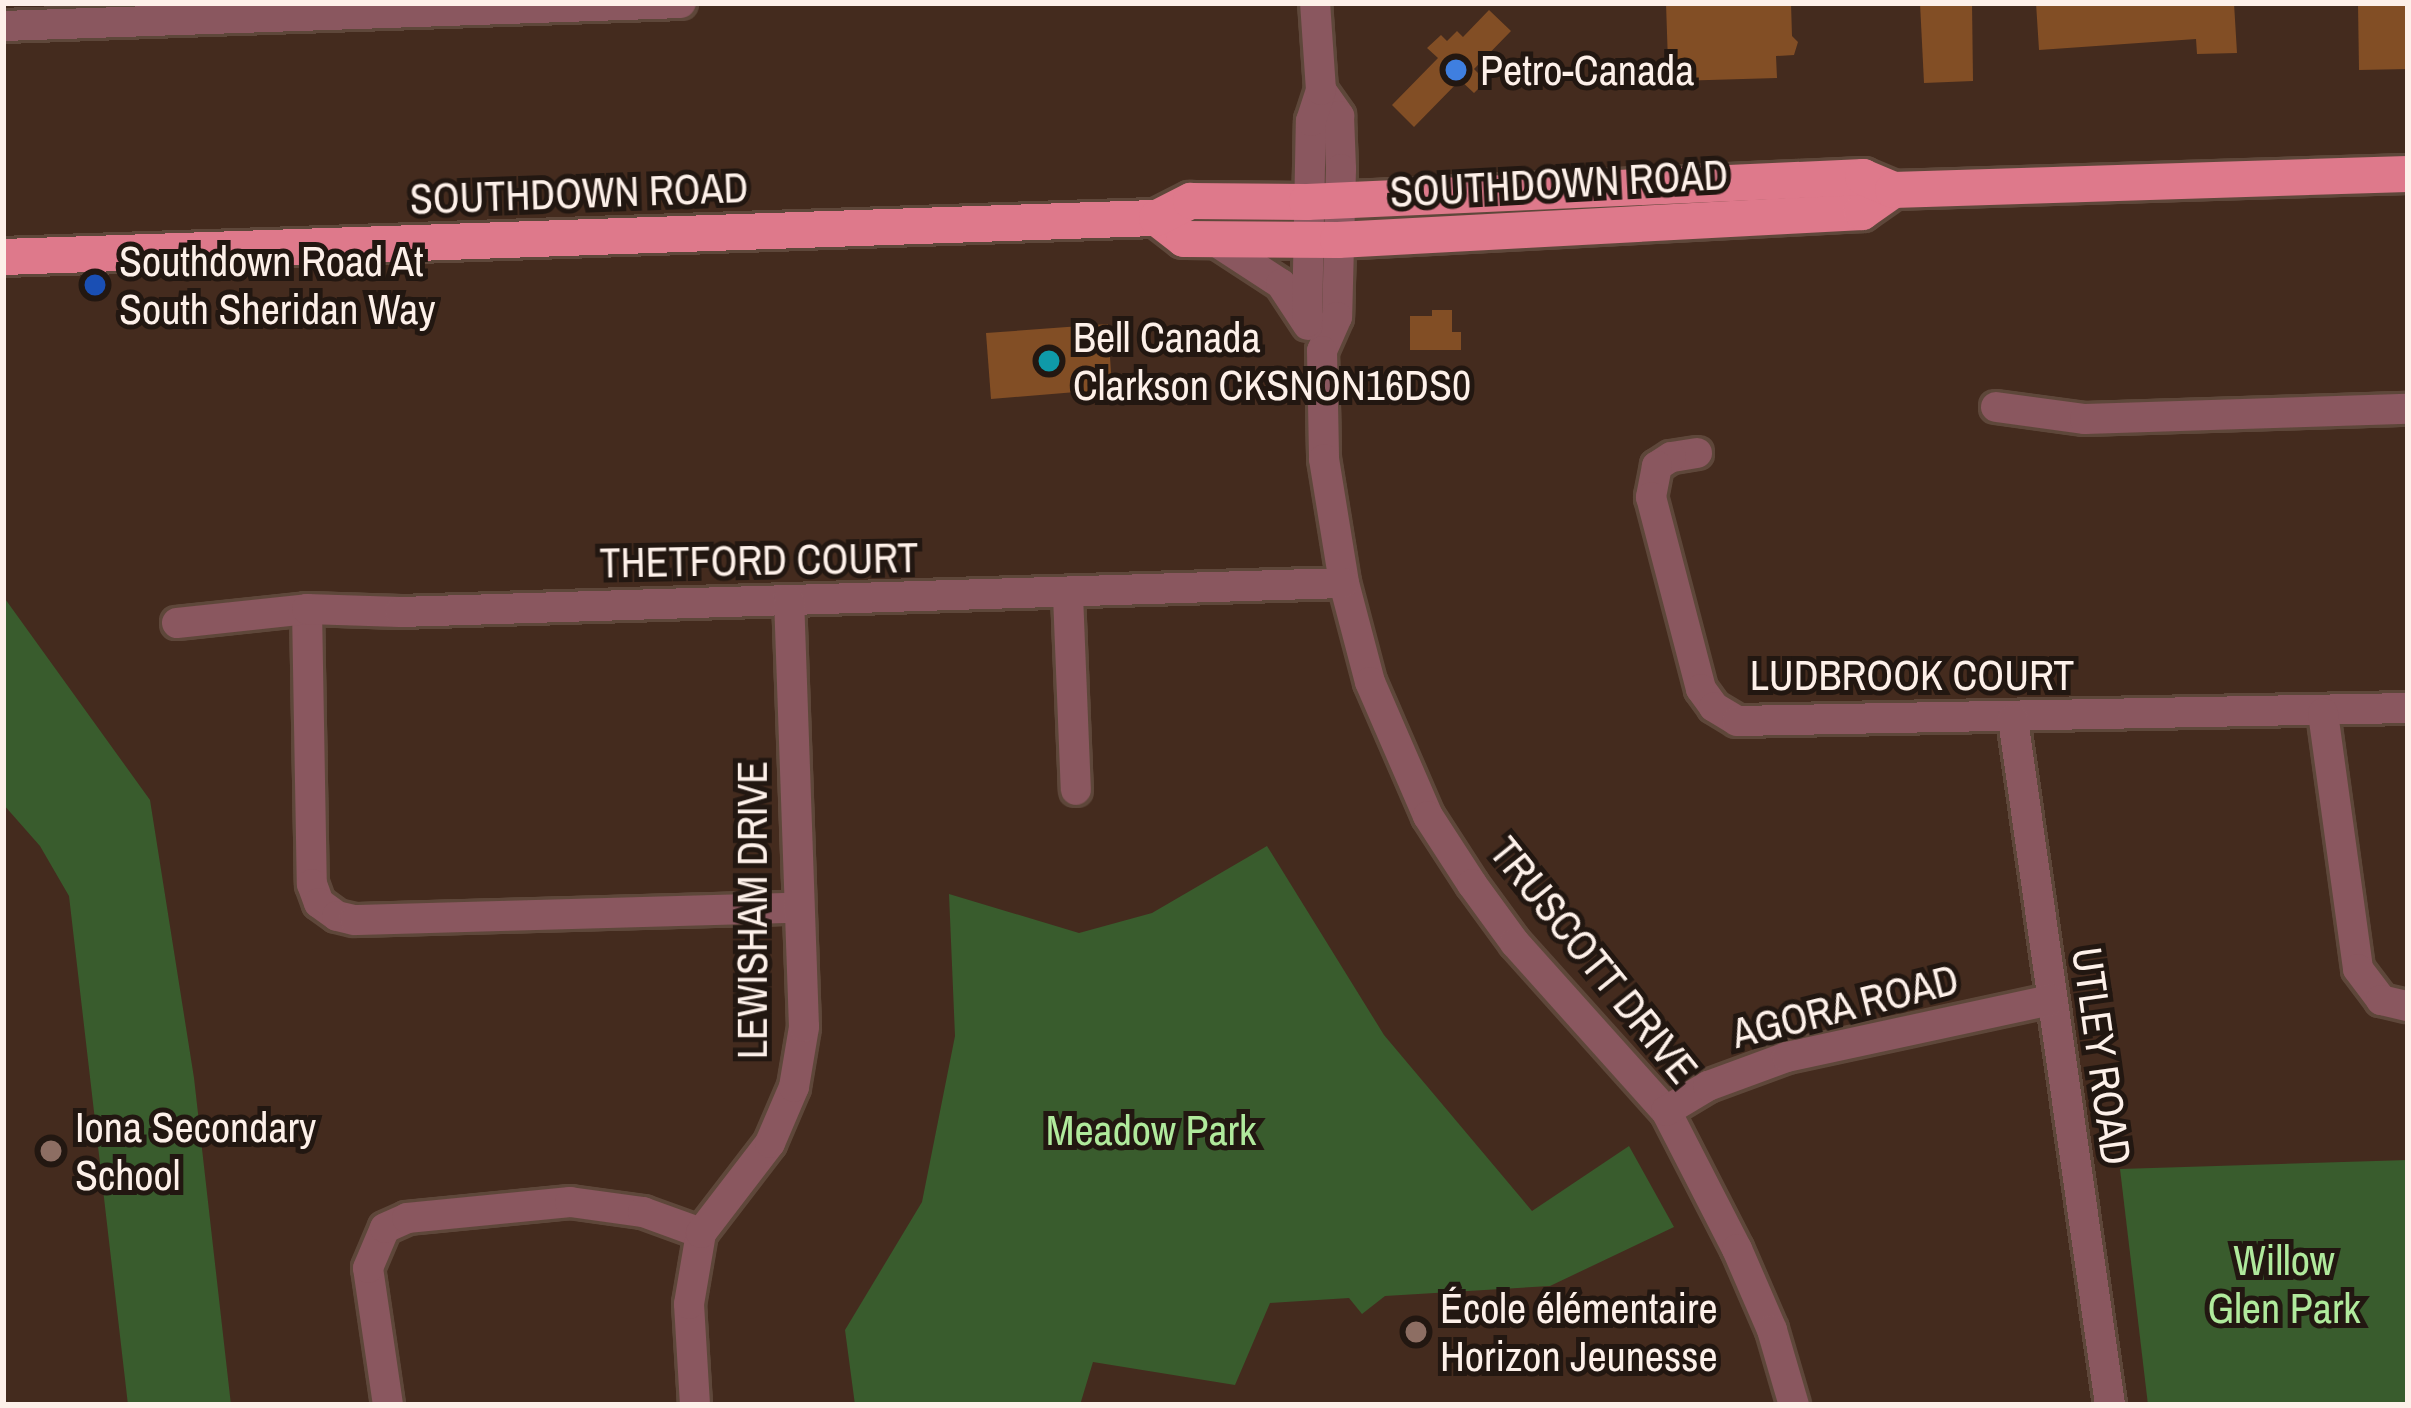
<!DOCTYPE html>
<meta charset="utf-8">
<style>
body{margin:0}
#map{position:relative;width:2411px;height:1408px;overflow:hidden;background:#442b1e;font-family:"Archivo Narrow",sans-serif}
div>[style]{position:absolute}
.green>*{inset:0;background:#395c2d}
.building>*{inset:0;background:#824e25}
.roads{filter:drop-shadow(3px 0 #5e473a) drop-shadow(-3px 0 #5e473a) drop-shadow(0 3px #5e473a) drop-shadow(0 -3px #5e473a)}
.minor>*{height:30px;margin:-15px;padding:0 15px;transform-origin:15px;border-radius:15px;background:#8a575f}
.major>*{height:36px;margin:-18px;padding:0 18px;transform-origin:18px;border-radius:18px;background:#de798b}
.dots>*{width:33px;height:33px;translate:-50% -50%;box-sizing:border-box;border:6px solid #221711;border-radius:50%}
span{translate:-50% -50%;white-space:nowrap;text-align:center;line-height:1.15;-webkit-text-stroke:10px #221711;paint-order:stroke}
.poi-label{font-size:42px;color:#fdf0e9}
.left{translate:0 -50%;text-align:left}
.street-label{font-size:42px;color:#fdf0e9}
.park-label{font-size:42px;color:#b0ea9c}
.frame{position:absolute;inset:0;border:6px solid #fdf0e9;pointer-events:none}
</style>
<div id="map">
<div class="green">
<div style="clip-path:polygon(3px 596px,150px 800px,194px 1078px,231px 1405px,128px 1405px,69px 896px,40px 846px,3px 804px)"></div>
<div style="clip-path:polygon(1267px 846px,1384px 1035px,1532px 1211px,1629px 1146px,1674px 1227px,1550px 1286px,1385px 1296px,1362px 1314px,1349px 1298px,1270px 1303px,1235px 1385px,1093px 1362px,1080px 1405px,855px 1405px,845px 1330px,922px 1202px,955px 1036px,949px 894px,1079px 933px,1152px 913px)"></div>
<div style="clip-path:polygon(2408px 1160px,2408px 1405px,2148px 1405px,2120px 1169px)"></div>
</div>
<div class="building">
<div style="clip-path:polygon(1666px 3px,1791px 3px,1792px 36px,1798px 42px,1794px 55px,1776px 56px,1777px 78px,1675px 81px,1677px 63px,1668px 63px)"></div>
<div style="clip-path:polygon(1920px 3px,1972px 3px,1973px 81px,1924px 83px)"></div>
<div style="clip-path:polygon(2036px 3px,2234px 3px,2237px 53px,2197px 54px,2196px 39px,2039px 50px)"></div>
<div style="clip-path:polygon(2358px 3px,2408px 3px,2408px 69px,2359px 70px)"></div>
<div style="clip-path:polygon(1489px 10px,1511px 31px,1474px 69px,1486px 81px,1474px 93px,1460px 80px,1414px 127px,1392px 105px,1438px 58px,1427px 48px,1441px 35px,1447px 41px,1457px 31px,1463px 37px)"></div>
<div style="clip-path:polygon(1432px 310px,1452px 310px,1452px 332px,1461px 332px,1461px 350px,1410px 350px,1410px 316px,1432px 316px)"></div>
<div style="clip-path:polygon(1108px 324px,1112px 389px,991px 399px,986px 333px)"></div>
</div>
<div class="roads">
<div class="minor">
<div style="left:3px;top:26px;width:678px;rotate:-1.94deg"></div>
<div style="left:1321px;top:90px;width:32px;rotate:55deg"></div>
<div style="left:1339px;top:116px;width:53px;rotate:87.8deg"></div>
<div style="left:1341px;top:169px;width:148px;rotate:91.5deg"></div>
<div style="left:1337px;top:317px;width:37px;rotate:114deg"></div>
<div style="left:1322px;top:351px;width:108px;rotate:88.9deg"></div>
<div style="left:1324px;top:459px;width:126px;rotate:80.8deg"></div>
<div style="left:1344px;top:583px;width:102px;rotate:75.3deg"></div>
<div style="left:1370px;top:682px;width:146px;rotate:66.6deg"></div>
<div style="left:1428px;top:816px;width:81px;rotate:57.1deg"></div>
<div style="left:1472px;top:884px;width:73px;rotate:53.9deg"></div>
<div style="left:1515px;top:943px;width:226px;rotate:48.1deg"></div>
<div style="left:1666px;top:1111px;width:155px;rotate:62.8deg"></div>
<div style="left:1737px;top:1249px;width:88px;rotate:66.6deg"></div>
<div style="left:1772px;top:1330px;width:78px;rotate:73.7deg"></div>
<div style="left:1212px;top:239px;width:82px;rotate:33.1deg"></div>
<div style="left:1281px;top:284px;width:49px;rotate:56.6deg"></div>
<div style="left:1307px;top:322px;width:201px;rotate:-88.9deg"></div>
<div style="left:1311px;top:121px;width:33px;rotate:-72deg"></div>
<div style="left:1321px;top:90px;width:87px;rotate:-93.9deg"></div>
<div style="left:1996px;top:407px;width:90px;rotate:7.7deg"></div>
<div style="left:2085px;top:419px;width:323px;rotate:-1.8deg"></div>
<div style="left:1697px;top:453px;width:26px;rotate:171deg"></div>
<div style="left:1671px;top:457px;width:17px;rotate:147deg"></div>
<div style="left:1657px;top:466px;width:32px;rotate:101deg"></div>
<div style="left:1651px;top:497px;width:198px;rotate:75.4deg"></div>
<div style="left:1701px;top:689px;width:22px;rotate:54deg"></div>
<div style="left:1714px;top:707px;width:27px;rotate:31deg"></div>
<div style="left:1737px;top:721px;width:671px;rotate:-1.11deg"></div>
<div style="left:1068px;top:595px;width:195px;rotate:87.7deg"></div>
<div style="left:307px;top:609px;width:275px;rotate:89deg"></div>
<div style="left:312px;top:884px;width:20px;rotate:70deg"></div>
<div style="left:319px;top:903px;width:22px;rotate:36deg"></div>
<div style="left:337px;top:916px;width:18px;rotate:13deg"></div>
<div style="left:355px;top:920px;width:442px;rotate:-1.6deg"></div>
<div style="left:177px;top:623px;width:131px;rotate:-6.1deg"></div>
<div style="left:307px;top:609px;width:93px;rotate:1.8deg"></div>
<div style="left:400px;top:612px;width:944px;rotate:-1.76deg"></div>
<div style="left:2323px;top:713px;width:258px;rotate:82.2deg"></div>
<div style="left:2358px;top:969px;width:39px;rotate:53deg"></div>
<div style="left:2381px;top:1000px;width:28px;rotate:13deg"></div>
<div style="left:2013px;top:719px;width:693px;rotate:81.95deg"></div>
<div style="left:1666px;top:1111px;width:49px;rotate:-30.8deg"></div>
<div style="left:1708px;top:1086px;width:84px;rotate:-20.2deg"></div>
<div style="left:1787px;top:1057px;width:270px;rotate:-12.2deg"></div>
<div style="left:388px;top:1405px;width:138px;rotate:-98.3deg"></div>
<div style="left:368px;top:1268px;width:43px;rotate:-67deg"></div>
<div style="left:385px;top:1228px;width:24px;rotate:-24deg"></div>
<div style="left:407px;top:1218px;width:164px;rotate:-5.6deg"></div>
<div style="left:570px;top:1202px;width:74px;rotate:7.8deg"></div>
<div style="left:643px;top:1212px;width:62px;rotate:19.9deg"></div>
<div style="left:695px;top:1405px;width:101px;rotate:-93.4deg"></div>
<div style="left:689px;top:1304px;width:72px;rotate:-80.4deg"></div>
<div style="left:701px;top:1233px;width:113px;rotate:-52.5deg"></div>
<div style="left:770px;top:1143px;width:61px;rotate:-66.8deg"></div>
<div style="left:794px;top:1087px;width:61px;rotate:-80.5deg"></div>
<div style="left:804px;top:1027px;width:427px;rotate:-92deg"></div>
</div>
<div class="major">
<div style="left:1157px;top:218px;width:34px;rotate:38deg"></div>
<div style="left:1184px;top:239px;width:154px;rotate:0.4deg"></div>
<div style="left:1338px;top:240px;width:525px;rotate:-3.06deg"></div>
<div style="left:1862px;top:212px;width:38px;rotate:-35deg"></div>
<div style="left:3px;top:257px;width:1155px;rotate:-1.94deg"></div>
<div style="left:1157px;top:218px;width:38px;rotate:-27deg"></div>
<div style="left:1191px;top:201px;width:116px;rotate:0.5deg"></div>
<div style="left:1307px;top:202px;width:557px;rotate:-2.57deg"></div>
<div style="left:1863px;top:177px;width:33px;rotate:23deg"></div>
<div style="left:1893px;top:190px;width:515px;rotate:-1.78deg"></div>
</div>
</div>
<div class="dots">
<div style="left:1456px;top:70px;background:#3f7fe0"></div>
<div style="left:95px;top:285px;background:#1a4fb4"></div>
<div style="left:1049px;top:361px;background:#0f9aa8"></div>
<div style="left:51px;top:1151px;background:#8d6e63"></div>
<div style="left:1416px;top:1332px;background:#8d6e63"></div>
</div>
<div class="poi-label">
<span class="left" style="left:1480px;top:70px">Petro-Canada</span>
<span class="left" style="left:119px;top:285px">Southdown Road At<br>South Sheridan Way</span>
<span class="left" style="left:1073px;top:361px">Bell Canada<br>Clarkson CKSNON16DS0</span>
<span class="left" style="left:75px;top:1151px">Iona Secondary<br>School</span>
<span class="left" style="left:1440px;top:1332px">École élémentaire<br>Horizon Jeunesse</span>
</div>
<div class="street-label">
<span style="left:1559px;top:183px;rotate:-3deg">SOUTHDOWN ROAD</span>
<span style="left:579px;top:193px;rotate:-2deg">SOUTHDOWN ROAD</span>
<span style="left:759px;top:560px;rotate:-1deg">THETFORD COURT</span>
<span style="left:1912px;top:675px">LUDBROOK COURT</span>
<span style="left:752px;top:910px;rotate:-90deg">LEWISHAM DRIVE</span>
<span style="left:1594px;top:960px;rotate:51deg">TRUSCOTT DRIVE</span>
<span style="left:1845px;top:1006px;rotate:-14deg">AGORA ROAD</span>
<span style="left:2102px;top:1056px;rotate:82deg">UTLEY ROAD</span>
</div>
<div class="park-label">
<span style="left:1151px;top:1130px">Meadow Park</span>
<span style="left:2284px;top:1284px">Willow<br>Glen Park</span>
</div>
<div class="frame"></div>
</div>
